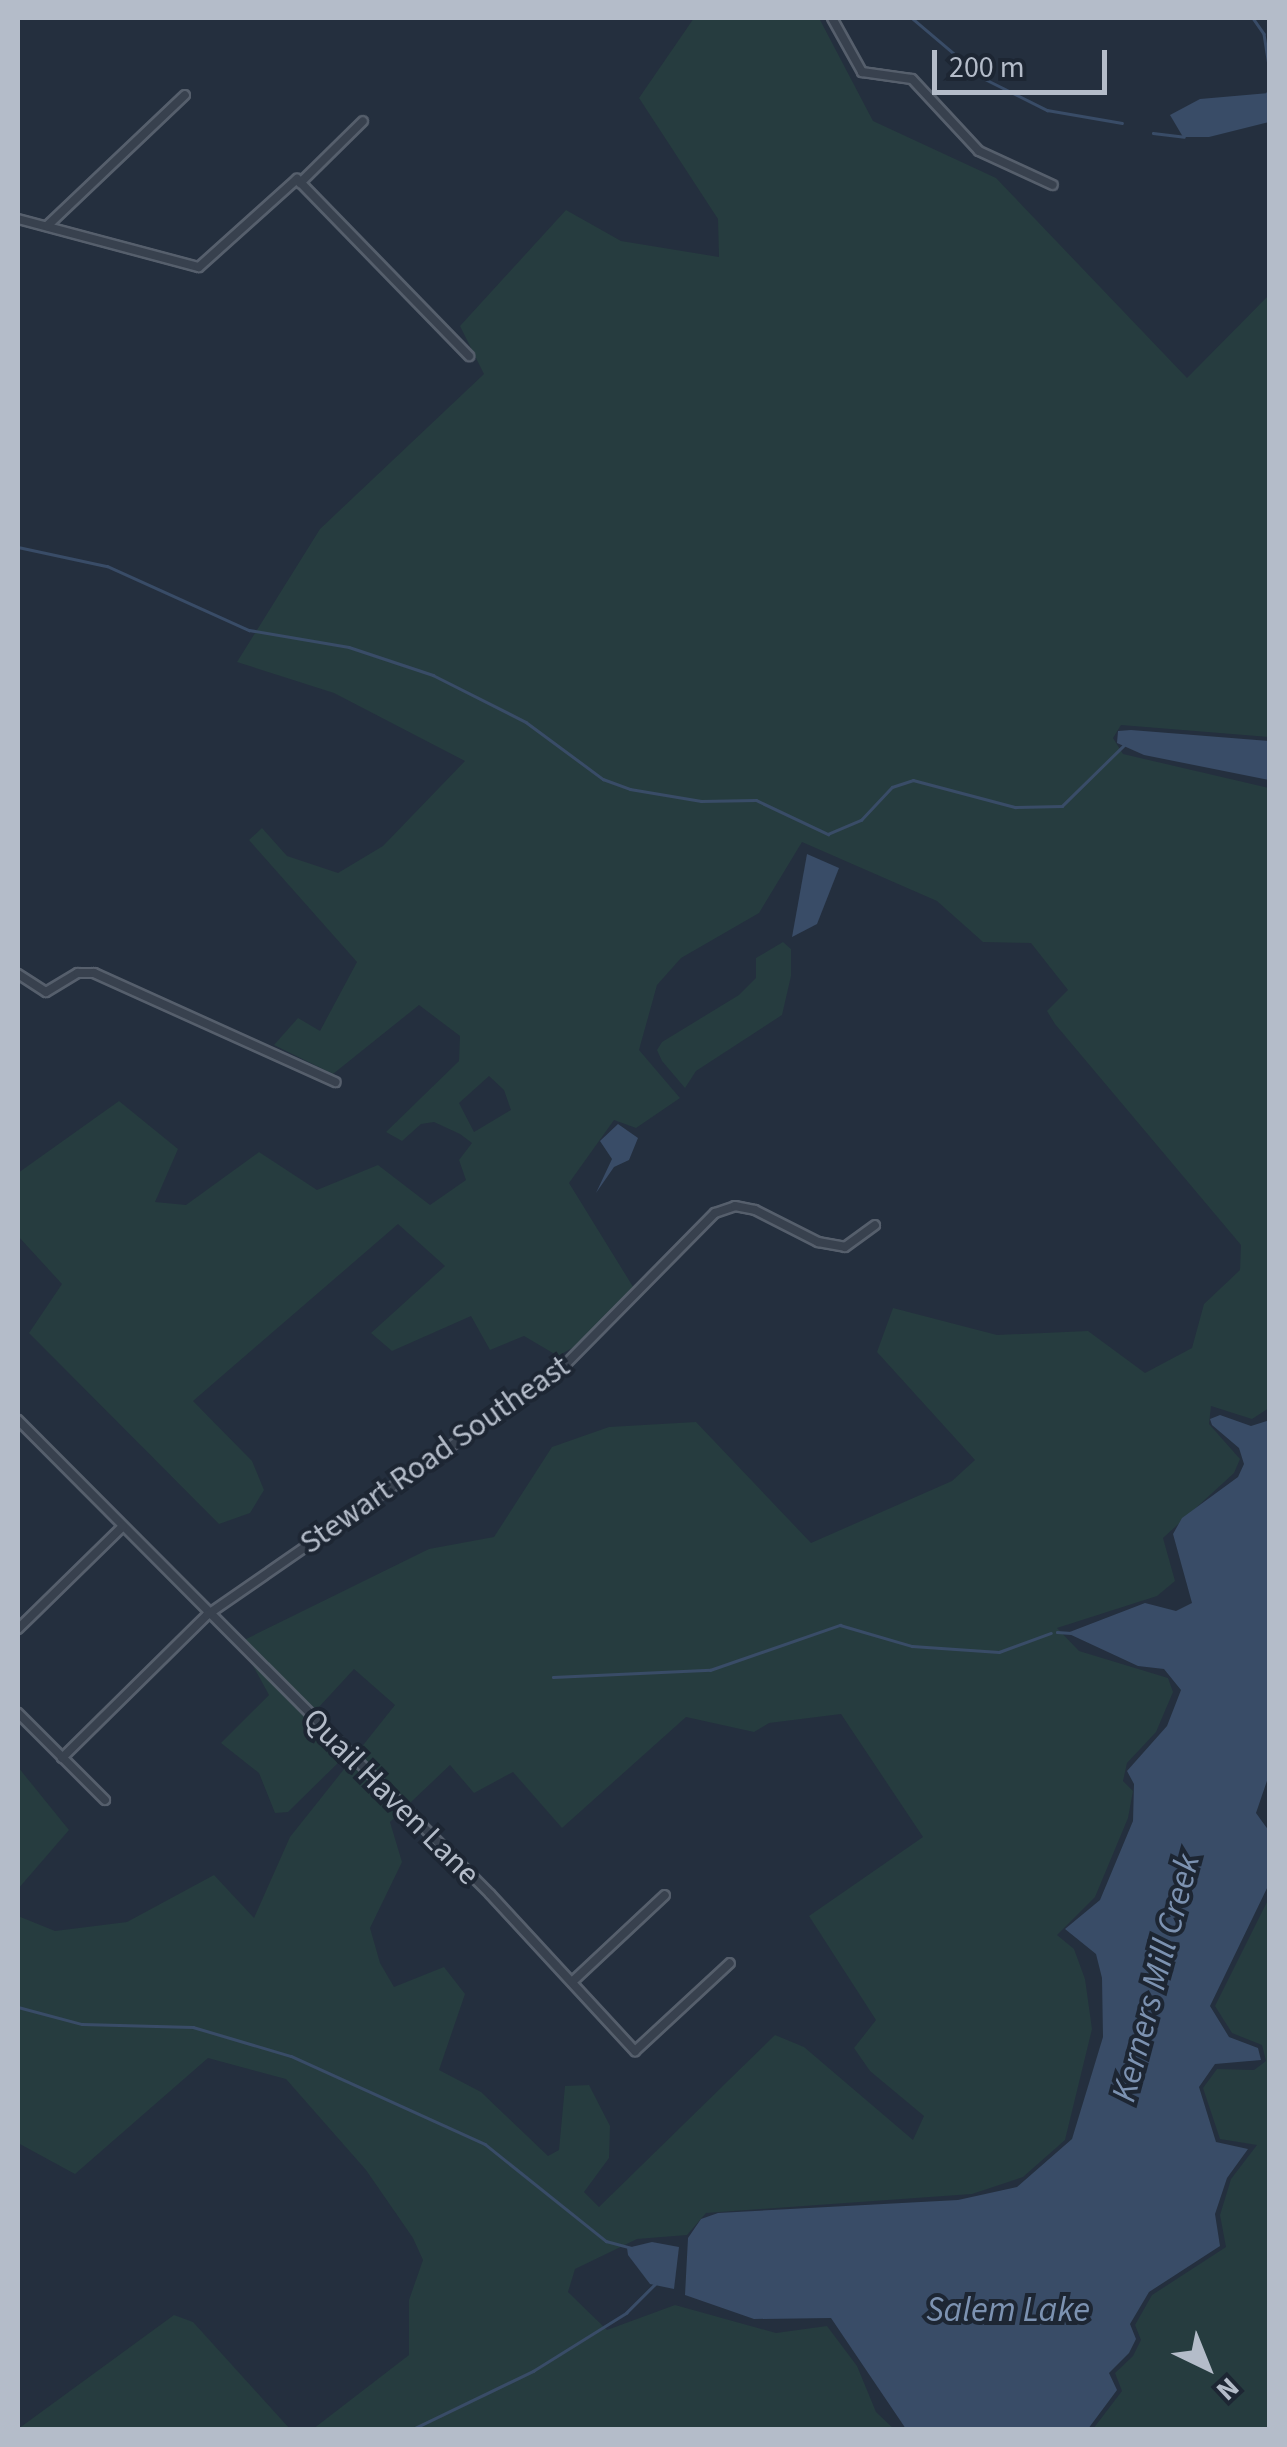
<!DOCTYPE html>
<style>
body{margin:0}
#map{position:relative;width:1287px;height:2447px;overflow:hidden;background:#242f3e;font-family:"Source Sans 3",sans-serif}
div>[style]{position:absolute}
.green>*{inset:0;background:#263c3f}
.water>*{inset:0;background:#394c67}
.stream>*{height:2.5px;margin:-1.25px;padding:0 1.25px;transform-origin:1.25px;border-radius:1.25px;background:#394c67}
.roads{filter:drop-shadow(2px 0 #565f6c) drop-shadow(-2px 0 #565f6c) drop-shadow(0 2px #565f6c) drop-shadow(0 -2px #565f6c)}
.minor>*{height:8px;margin:-4px;padding:0 4px;transform-origin:4px;border-radius:4px;background:#38414e}
span{translate:-50% -50%;white-space:nowrap;text-align:center;line-height:1.15;-webkit-text-stroke:8px #1d2633;paint-order:stroke}
.street-label{font-size:32px;color:#b4bcc9}
.water-label{font-size:35px;color:#7c92b1;font-style:italic}
.frame{position:absolute;inset:0;border:20px solid #b4bcc9;pointer-events:none}
.north{position:absolute;left:1157px;top:2317px;width:100px;height:100px;-webkit-text-stroke:8px #1d2633;paint-order:stroke;rotate:137deg;font-size:28px;font-weight:700;line-height:40px;text-align:center;color:#b4bcc9}
.north::after{content:'';display:block;margin:auto;width:35px;height:45px;background:#b4bcc9;clip-path:polygon(50% 0,100% 100%,50% 72%,0 100%)}
.scale{position:absolute;left:932px;top:50px;width:175px;height:45px;box-sizing:border-box;border:5px solid #b4bcc9;border-top:0;padding-left:12px;font-size:30px;line-height:35px;white-space:nowrap;color:#b4bcc9;-webkit-text-stroke:8px #1d2633;paint-order:stroke}
</style>
<div id="map">
<div class="green">
<div style="clip-path:polygon(evenodd,694px 18px,819px 18px,873px 121px,996px 178px,1187px 378px,1269px 295px,1269px 737px,1121px 725px,1113px 738px,1123px 754px,1269px 788px,1269px 1408px,1252px 1419px,1211px 1406px,1209px 1424px,1240px 1459px,1234px 1473px,1163px 1538px,1175px 1581px,1157px 1596px,1057px 1628px,1079px 1651px,1168px 1678px,1173px 1692px,1156px 1732px,1127px 1763px,1123px 1781px,1133px 1791px,1128px 1818px,1095px 1897px,1057px 1935px,1074px 1949px,1085px 1979px,1092px 2029px,1065px 2140px,1023px 2177px,972px 2194px,706px 2213px,687px 2235px,637px 2239px,575px 2269px,568px 2292px,607px 2330px,675px 2305px,776px 2333px,827px 2326px,857px 2366px,876px 2412px,894px 2429px,313px 2429px,409px 2355px,409px 2300px,423px 2260px,413px 2238px,366px 2170px,286px 2079px,208px 2058px,75px 2174px,18px 2143px,18px 1916px,55px 1931px,127px 1922px,214px 1875px,254px 1918px,290px 1837px,395px 1705px,354px 1669px,307px 1720px,342px 1759px,288px 1812px,275px 1813px,259px 1773px,221px 1743px,269px 1695px,240px 1642px,429px 1549px,494px 1537px,552px 1447px,609px 1427px,696px 1422px,811px 1543px,952px 1481px,975px 1460px,877px 1352px,893px 1308px,997px 1335px,1088px 1331px,1145px 1373px,1192px 1348px,1204px 1304px,1240px 1270px,1241px 1245px,1055px 1024px,1047px 1011px,1068px 990px,1031px 943px,983px 942px,937px 901px,802px 842px,759px 913px,681px 958px,657px 985px,639px 1050px,680px 1098px,636px 1128px,614px 1120px,569px 1183px,635px 1290px,586px 1340px,558px 1356px,524px 1336px,490px 1350px,471px 1316px,392px 1351px,371px 1333px,445px 1266px,398px 1224px,193px 1401px,252px 1461px,264px 1490px,250px 1513px,219px 1524px,29px 1333px,62px 1284px,18px 1236px,18px 1173px,119px 1101px,178px 1149px,155px 1202px,186px 1205px,259px 1152px,317px 1190px,378px 1165px,430px 1205px,466px 1180px,459px 1160px,472px 1143px,460px 1134px,434px 1122px,421px 1124px,402px 1141px,386px 1132px,459px 1061px,460px 1036px,419px 1005px,333px 1074px,274px 1045px,298px 1018px,320px 1031px,357px 962px,249px 840px,262px 828px,287px 856px,338px 873px,383px 846px,465px 761px,334px 693px,237px 662px,320px 529px,484px 374px,460px 326px,566px 210px,621px 241px,719px 257px,718px 219px,639px 98px,694px 18px,489px 1076px,504px 1090px,511px 1110px,474px 1132px,459px 1103px,489px 1076px,694px 18px,841px 1714px,923px 1837px,809px 1916px,876px 2020px,854px 2048px,870px 2071px,924px 2116px,913px 2140px,804px 2047px,775px 2035px,599px 2207px,584px 2192px,609px 2158px,610px 2126px,589px 2085px,565px 2086px,559px 2150px,548px 2156px,481px 2092px,439px 2070px,465px 1994px,444px 1967px,394px 1987px,380px 1963px,370px 1928px,402px 1862px,390px 1822px,450px 1765px,474px 1793px,513px 1772px,562px 1828px,686px 1717px,754px 1732px,769px 1723px,841px 1714px)"></div>
<div style="clip-path:polygon(783px 942px,791px 949px,791px 976px,782px 1015px,696px 1071px,685px 1088px,662px 1061px,657px 1050px,662px 1042px,739px 995px,756px 978px,756px 958px)"></div>
<div style="clip-path:polygon(18px 1767px,69px 1830px,18px 1889px)"></div>
<div style="clip-path:polygon(1269px 1898px,1269px 2429px,1093px 2429px,1122px 2391px,1115px 2373px,1133px 2356px,1141px 2340px,1135px 2325px,1152px 2295px,1226px 2247px,1220px 2215px,1231px 2179px,1257px 2145px,1220px 2139px,1203px 2088px,1217px 2069px,1254px 2070px,1266px 2061px,1262px 2045px,1232px 2033px,1215px 2006px)"></div>
<div style="clip-path:polygon(174px 2315px,193px 2322px,290px 2429px,18px 2429px)"></div>
</div>
<div class="water">
<div style="clip-path:polygon(1269px 93px,1269px 122px,1209px 137px,1183px 137px,1170px 115px,1200px 99px)"></div>
<div style="clip-path:polygon(1131px 730px,1269px 741px,1269px 780px,1144px 755px,1117px 743px,1118px 731px)"></div>
<div style="clip-path:polygon(807px 854px,839px 868px,817px 924px,792px 937px)"></div>
<div style="clip-path:polygon(618px 1124px,638px 1138px,629px 1160px,614px 1167px,596px 1193px,612px 1159px,600px 1141px)"></div>
<div style="clip-path:polygon(1220px 1415px,1251px 1426px,1270px 1420px,1270px 1772px,1256px 1813px,1269px 1831px,1269px 1884px,1210px 2006px,1229px 2037px,1258px 2048px,1261px 2060px,1215px 2064px,1199px 2087px,1216px 2142px,1248px 2149px,1227px 2178px,1215px 2214px,1220px 2246px,1149px 2292px,1130px 2324px,1136px 2339px,1129px 2353px,1109px 2373px,1117px 2390px,1088px 2429px,906px 2429px,831px 2318px,754px 2319px,685px 2295px,688px 2238px,701px 2219px,718px 2213px,958px 2200px,1017px 2187px,1072px 2139px,1103px 2037px,1102px 1978px,1096px 1954px,1065px 1929px,1100px 1900px,1133px 1821px,1134px 1784px,1127px 1771px,1167px 1726px,1181px 1690px,1164px 1669px,1138px 1666px,1067px 1633px,1145px 1603px,1176px 1611px,1192px 1603px,1173px 1534px,1182px 1518px,1238px 1477px,1244px 1464px,1239px 1448px,1212px 1425px,1210px 1419px)"></div>
<div style="clip-path:polygon(652px 2242px,679px 2247px,674px 2289px,650px 2284px,628px 2255px,627px 2248px)"></div>
</div>
<div class="stream">
<div style="left:912px;top:18px;width:93px;rotate:40.2deg"></div>
<div style="left:983px;top:78px;width:72px;rotate:26.6deg"></div>
<div style="left:1047px;top:110px;width:76px;rotate:9.8deg"></div>
<div style="left:1253px;top:18px;width:19px;rotate:55deg"></div>
<div style="left:1264px;top:34px;width:38px;rotate:81deg"></div>
<div style="left:1266px;top:96px;width:10px;rotate:-66deg"></div>
<div style="left:1153px;top:133px;width:31px;rotate:7deg"></div>
<div style="left:18px;top:547px;width:91px;rotate:12.1deg"></div>
<div style="left:107px;top:566px;width:156px;rotate:24.3deg"></div>
<div style="left:249px;top:630px;width:101px;rotate:9.6deg"></div>
<div style="left:349px;top:647px;width:89px;rotate:18.4deg"></div>
<div style="left:433px;top:675px;width:104px;rotate:26.8deg"></div>
<div style="left:526px;top:722px;width:96px;rotate:36.5deg"></div>
<div style="left:603px;top:779px;width:29px;rotate:20deg"></div>
<div style="left:630px;top:789px;width:72px;rotate:9.6deg"></div>
<div style="left:701px;top:801px;width:55px;rotate:-1deg"></div>
<div style="left:756px;top:800px;width:80px;rotate:25.3deg"></div>
<div style="left:828px;top:834px;width:36px;rotate:-23deg"></div>
<div style="left:861px;top:820px;width:45px;rotate:-46.8deg"></div>
<div style="left:892px;top:787px;width:22px;rotate:-18deg"></div>
<div style="left:913px;top:780px;width:106px;rotate:14.8deg"></div>
<div style="left:1015px;top:807px;width:47px;rotate:-1.2deg"></div>
<div style="left:1062px;top:806px;width:87px;rotate:-44.5deg"></div>
<div style="left:1057px;top:1632px;width:14px;rotate:4deg"></div>
<div style="left:553px;top:1677px;width:157px;rotate:-2.6deg"></div>
<div style="left:710px;top:1670px;width:138px;rotate:-19.1deg"></div>
<div style="left:840px;top:1625px;width:75px;rotate:16.3deg"></div>
<div style="left:912px;top:1646px;width:87px;rotate:3.9deg"></div>
<div style="left:999px;top:1652px;width:55px;rotate:-20.1deg"></div>
<div style="left:18px;top:2007px;width:66px;rotate:14.9deg"></div>
<div style="left:82px;top:2024px;width:111px;rotate:1.5deg"></div>
<div style="left:193px;top:2027px;width:102px;rotate:16.5deg"></div>
<div style="left:291px;top:2056px;width:213px;rotate:24.4deg"></div>
<div style="left:485px;top:2144px;width:155px;rotate:38.7deg"></div>
<div style="left:606px;top:2241px;width:27px;rotate:15deg"></div>
<div style="left:411px;top:2430px;width:136px;rotate:-25.8deg"></div>
<div style="left:533px;top:2371px;width:110px;rotate:-31.9deg"></div>
<div style="left:626px;top:2313px;width:41px;rotate:-45deg"></div>
</div>
<div class="roads">
<div class="minor">
<div style="left:832px;top:18px;width:62px;rotate:60.9deg"></div>
<div style="left:862px;top:72px;width:50px;rotate:8deg"></div>
<div style="left:912px;top:79px;width:98px;rotate:47.1deg"></div>
<div style="left:979px;top:151px;width:81px;rotate:24.7deg"></div>
<div style="left:300px;top:183px;width:88px;rotate:-44.5deg"></div>
<div style="left:18px;top:219px;width:187px;rotate:14.9deg"></div>
<div style="left:199px;top:267px;width:132px;rotate:-41.9deg"></div>
<div style="left:297px;top:179px;width:247px;rotate:45.8deg"></div>
<div style="left:47px;top:226px;width:190px;rotate:-43.5deg"></div>
<div style="left:18px;top:974px;width:33px;rotate:33deg"></div>
<div style="left:46px;top:992px;width:37px;rotate:-31deg"></div>
<div style="left:78px;top:973px;width:16px"></div>
<div style="left:94px;top:973px;width:265px;rotate:24.3deg"></div>
<div style="left:18px;top:1420px;width:669px;rotate:45.12deg"></div>
<div style="left:490px;top:1894px;width:214px;rotate:47.3deg"></div>
<div style="left:635px;top:2051px;width:129px;rotate:-42.8deg"></div>
<div style="left:18px;top:1629px;width:146px;rotate:-44.4deg"></div>
<div style="left:18px;top:1713px;width:123px;rotate:45deg"></div>
<div style="left:62px;top:1758px;width:204px;rotate:-44.6deg"></div>
<div style="left:207px;top:1615px;width:428px;rotate:-34.7deg"></div>
<div style="left:559px;top:1371px;width:222px;rotate:-45.4deg"></div>
<div style="left:715px;top:1213px;width:21px;rotate:-19deg"></div>
<div style="left:735px;top:1206px;width:20px;rotate:11deg"></div>
<div style="left:755px;top:1210px;width:71px;rotate:26.9deg"></div>
<div style="left:818px;top:1242px;width:27px;rotate:10deg"></div>
<div style="left:845px;top:1247px;width:37px;rotate:-36deg"></div>
<div style="left:572px;top:1982px;width:127px;rotate:-43.1deg"></div>
</div>
</div>
<div class="street-label">
<span style="left:435px;top:1455px;rotate:-35deg">Stewart Road Southeast</span>
<span style="left:391px;top:1797px;rotate:45deg">Quail Haven Lane</span>
</div>
<div class="water-label">
<span style="left:1156px;top:1978px;rotate:-75deg">Kerners Mill Creek</span>
<span style="left:1008px;top:2310px">Salem Lake</span>
</div>
<div class="frame"></div>
<div class="north">N</div>
<div class="scale">200 m</div>
</div>
